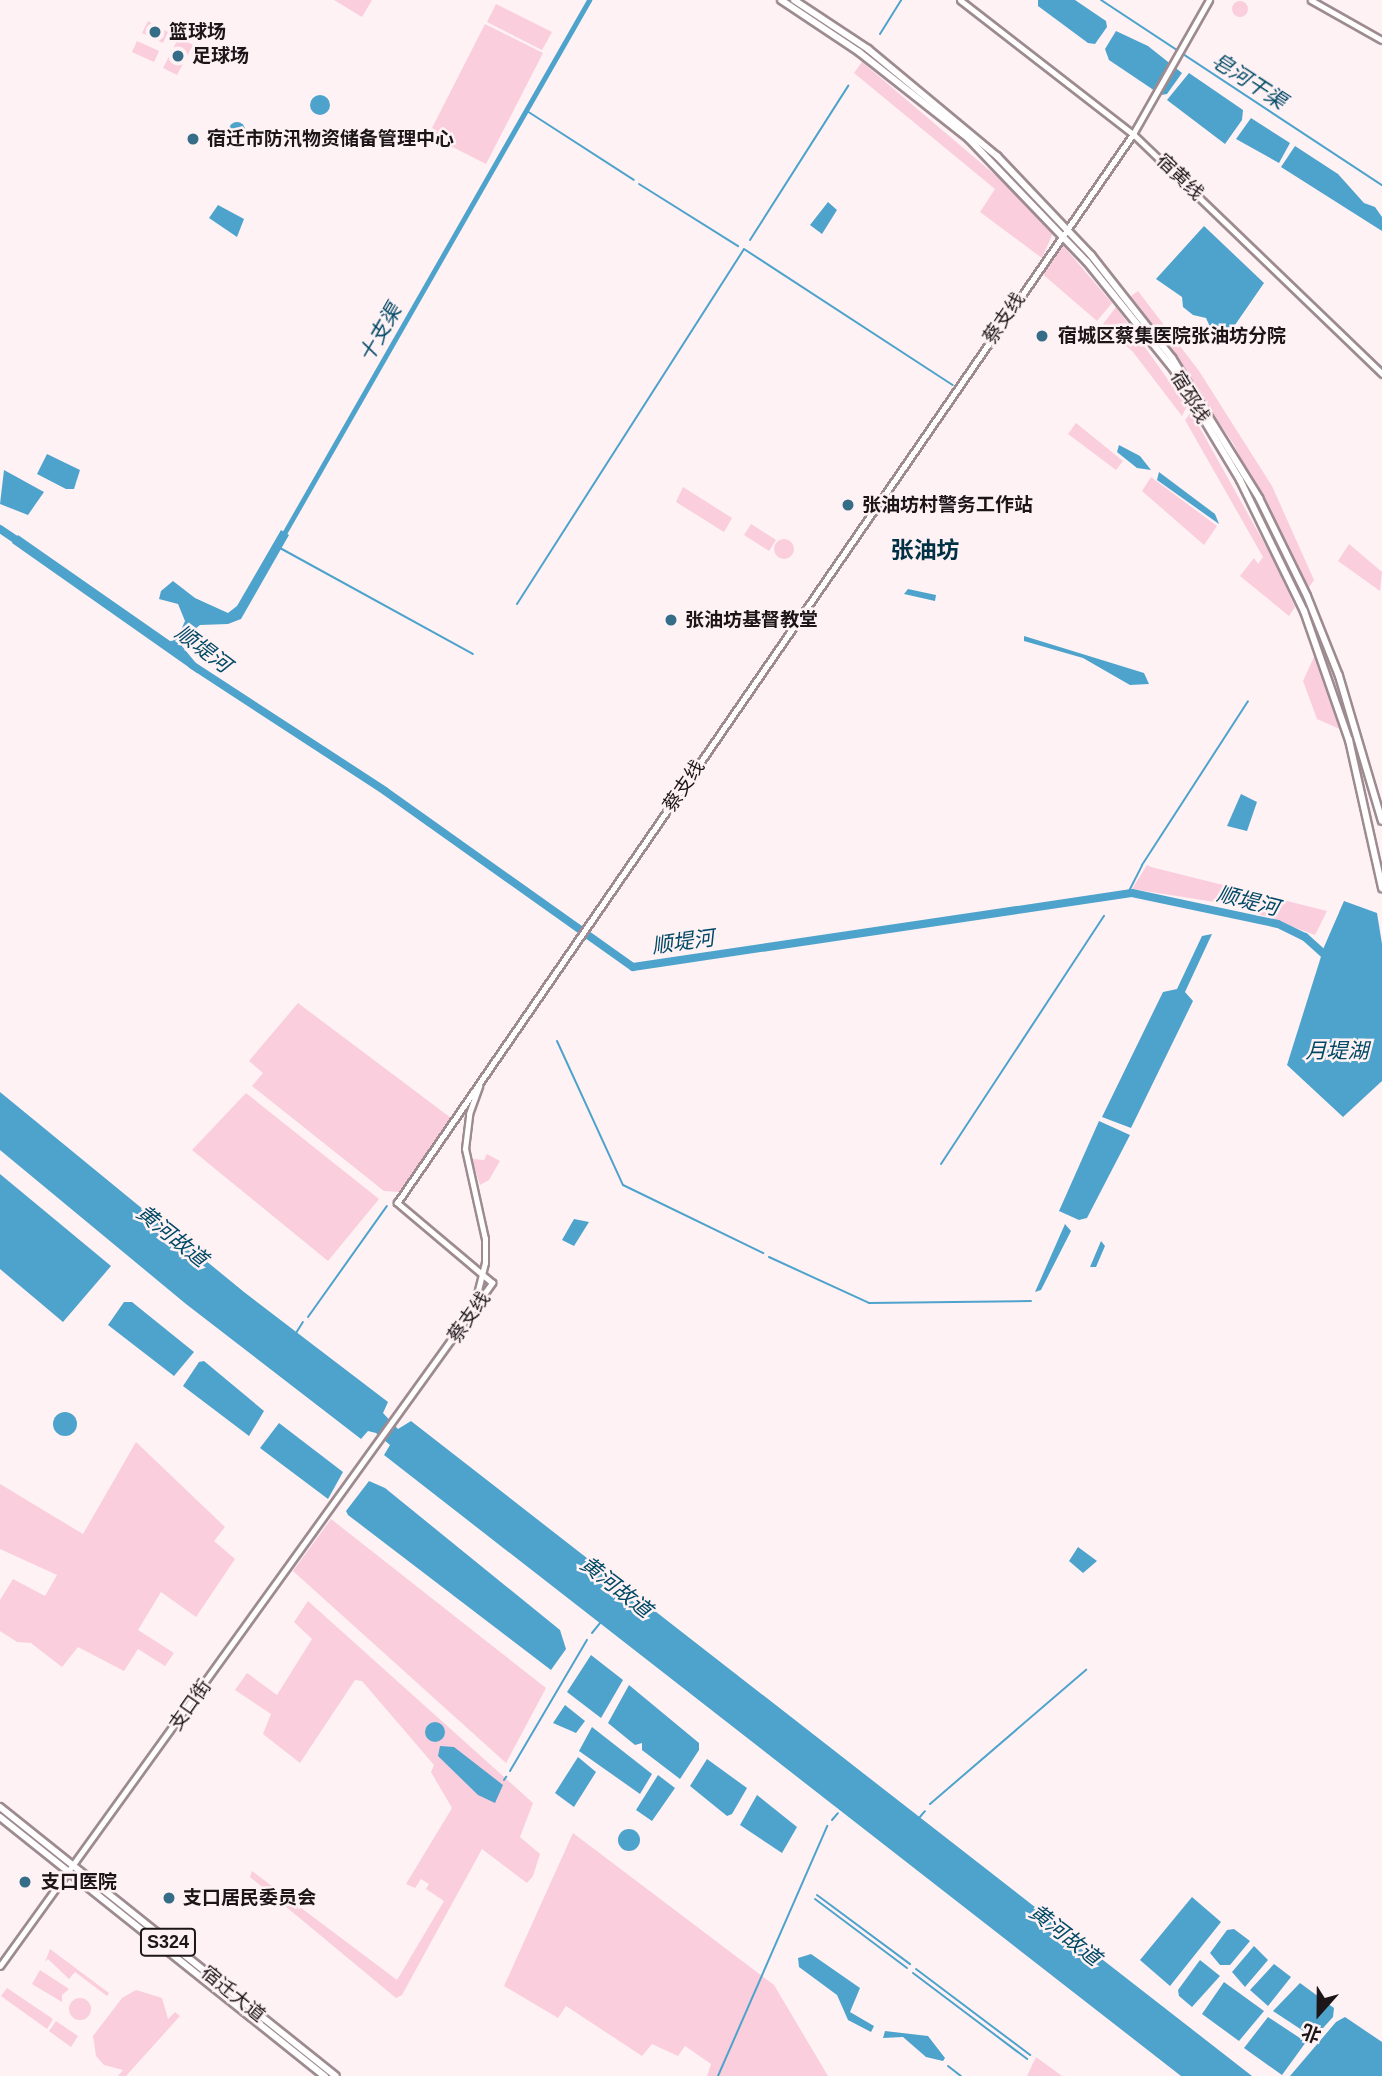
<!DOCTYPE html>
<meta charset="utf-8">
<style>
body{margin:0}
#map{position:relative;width:1382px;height:2076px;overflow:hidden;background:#fef2f5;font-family:Arial,"Noto Sans SC",sans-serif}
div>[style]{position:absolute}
.green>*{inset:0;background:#facedc}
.round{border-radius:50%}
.water>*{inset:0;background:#4ea3cc}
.stream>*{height:2px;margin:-1px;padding:0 1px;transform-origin:1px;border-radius:1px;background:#4ea3cc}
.canal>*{height:5px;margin:-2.5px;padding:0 2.5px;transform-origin:2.5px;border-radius:2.5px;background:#4ea3cc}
.river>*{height:8px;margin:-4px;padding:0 4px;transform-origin:4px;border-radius:4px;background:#4ea3cc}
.roads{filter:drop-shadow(2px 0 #9d8b90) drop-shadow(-2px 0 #9d8b90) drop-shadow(0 2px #9d8b90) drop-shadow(0 -2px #9d8b90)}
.tertiary>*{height:4.5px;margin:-2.25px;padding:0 2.25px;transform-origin:2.25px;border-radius:2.25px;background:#fff}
.secondary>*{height:5px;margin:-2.5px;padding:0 2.5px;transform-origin:2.5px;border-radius:2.5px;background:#fff}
.primary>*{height:6px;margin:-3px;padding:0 3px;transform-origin:3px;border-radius:3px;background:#fff}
.dots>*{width:19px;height:19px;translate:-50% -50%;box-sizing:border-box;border:4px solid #fef2f5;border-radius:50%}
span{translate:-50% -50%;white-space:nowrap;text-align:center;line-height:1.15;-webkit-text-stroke:5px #fef2f5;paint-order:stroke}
.shield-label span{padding:2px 5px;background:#fef2f5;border:2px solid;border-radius:5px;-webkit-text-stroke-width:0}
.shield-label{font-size:18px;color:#1c1618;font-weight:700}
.poi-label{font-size:19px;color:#1c1618;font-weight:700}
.left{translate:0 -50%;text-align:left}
.street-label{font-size:19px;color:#1c1618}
.water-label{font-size:21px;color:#004965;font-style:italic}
.quarter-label{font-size:23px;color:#003145;font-weight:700}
.north{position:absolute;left:1284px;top:1978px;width:70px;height:70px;-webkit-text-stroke:5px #fef2f5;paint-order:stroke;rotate:201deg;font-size:19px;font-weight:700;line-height:28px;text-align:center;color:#1c1618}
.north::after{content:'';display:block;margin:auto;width:24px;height:32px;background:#1c1618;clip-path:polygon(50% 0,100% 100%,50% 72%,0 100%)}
</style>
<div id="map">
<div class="green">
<div style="clip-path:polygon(334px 0,372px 0,362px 17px)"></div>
<div class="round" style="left:1232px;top:1px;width:16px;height:16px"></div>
<div style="clip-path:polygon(496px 4px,552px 32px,542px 50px,487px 22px)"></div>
<div style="clip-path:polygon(148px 21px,168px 32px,163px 43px,142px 33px)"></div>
<div style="clip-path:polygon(485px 24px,543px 53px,486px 164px,433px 137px,437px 131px,432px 128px)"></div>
<div style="clip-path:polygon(179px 37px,193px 45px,177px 75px,163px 68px)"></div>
<div style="clip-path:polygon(137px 41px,159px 51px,154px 62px,132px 52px)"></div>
<div style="clip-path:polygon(862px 62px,1001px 180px,1053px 233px,1042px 258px,980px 212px,995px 189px,854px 73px)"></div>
<div style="clip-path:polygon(1060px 242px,1112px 303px,1097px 321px,1039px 271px)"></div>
<div style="clip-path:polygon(1138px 291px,1199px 371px,1272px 486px,1314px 580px,1307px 590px,1233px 443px,1131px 296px)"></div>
<div style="clip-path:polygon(1116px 307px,1187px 406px,1182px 416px,1133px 352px,1103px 324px)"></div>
<div style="clip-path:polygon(1191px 412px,1272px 557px,1295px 607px,1289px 616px,1240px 576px,1254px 558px,1258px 564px,1263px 557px,1185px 420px)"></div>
<div style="clip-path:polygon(1076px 423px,1123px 461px,1116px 470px,1068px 434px)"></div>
<div style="clip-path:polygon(1151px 477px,1217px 526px,1204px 545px,1142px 491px)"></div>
<div style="clip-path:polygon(683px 487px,732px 518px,724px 532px,676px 502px)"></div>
<div style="clip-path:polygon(751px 524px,776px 540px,769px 551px,744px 535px)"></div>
<div class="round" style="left:774px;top:539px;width:20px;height:20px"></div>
<div style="clip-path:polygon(1349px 544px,1382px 572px,1380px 591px,1338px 561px)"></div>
<div style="clip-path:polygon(1315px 655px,1342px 730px,1317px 719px,1303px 681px)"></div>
<div style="clip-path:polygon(1147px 865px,1151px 867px,1327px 911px,1315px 935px,1234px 905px,1132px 889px)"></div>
<div style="clip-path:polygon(298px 1003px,451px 1118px,399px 1192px,384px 1191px,252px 1086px,263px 1073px,249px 1061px)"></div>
<div style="clip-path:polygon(246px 1093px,379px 1199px,328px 1261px,192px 1150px)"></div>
<div style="clip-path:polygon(487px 1154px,500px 1161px,489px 1180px,480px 1185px,472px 1159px,484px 1160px)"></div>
<div style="clip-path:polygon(136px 1442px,225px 1527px,214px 1541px,235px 1559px,196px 1617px,161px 1592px,138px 1630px,174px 1653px,165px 1666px,138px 1649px,124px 1671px,78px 1647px,62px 1667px,31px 1643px,17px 1642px,0 1631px,0 1600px,13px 1579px,45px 1596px,57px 1575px,0 1549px,0 1484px,83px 1534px)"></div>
<div style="clip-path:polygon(331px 1519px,546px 1688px,506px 1763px,293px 1571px)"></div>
<div style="clip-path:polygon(308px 1601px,533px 1803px,520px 1837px,540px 1854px,533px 1876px,527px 1883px,482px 1849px,402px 1995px,396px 1998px,250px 1877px,252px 1871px,397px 1980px,444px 1901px,426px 1889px,429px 1884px,421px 1879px,415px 1888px,406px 1884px,452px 1808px,431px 1772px,434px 1765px,362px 1681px,355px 1680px,300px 1763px,263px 1734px,271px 1714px,235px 1690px,247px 1673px,277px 1695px,312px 1639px,294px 1622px)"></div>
<div style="clip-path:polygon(573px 1833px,774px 1985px,828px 2076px,707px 2076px,711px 2064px,685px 2046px,678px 2056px,652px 2044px,642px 2056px,566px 2006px,558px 2018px,504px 1986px)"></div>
<div style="clip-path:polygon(50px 1949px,109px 1993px,107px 1996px,75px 1972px,69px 1979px,48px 1959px,45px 1962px)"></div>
<div style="clip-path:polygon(40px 1970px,69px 1989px,62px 1995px,62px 2002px,32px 1984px)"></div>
<div style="clip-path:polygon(7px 1988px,53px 2019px,47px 2029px,1px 1996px)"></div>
<div style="clip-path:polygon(136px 1990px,162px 1998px,168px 2019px,175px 2012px,180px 2016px,126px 2076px,118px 2076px,123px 2070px,104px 2065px,96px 2056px,93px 2036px,122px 1998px)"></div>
<div class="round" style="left:69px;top:1998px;width:22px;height:22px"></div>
<div style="clip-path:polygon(56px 2021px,78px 2036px,71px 2047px,49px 2031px)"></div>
<div style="clip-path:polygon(1036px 2057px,1062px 2076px,1027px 2076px)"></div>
</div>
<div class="water">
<div style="clip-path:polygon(1038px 0,1075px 0,1106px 21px,1107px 27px,1095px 44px,1088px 43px,1038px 6px)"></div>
<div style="clip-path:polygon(1116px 31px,1148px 46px,1182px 73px,1167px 94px,1161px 95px,1109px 60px,1105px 49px)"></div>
<div style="clip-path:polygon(1189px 73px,1243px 110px,1242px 120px,1225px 144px,1167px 100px)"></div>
<div class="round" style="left:310px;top:95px;width:20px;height:20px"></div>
<div style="clip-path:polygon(1251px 118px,1290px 143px,1279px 163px,1236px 139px)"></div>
<div class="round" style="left:229px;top:122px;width:16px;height:16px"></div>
<div style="clip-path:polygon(1295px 146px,1338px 174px,1364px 203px,1375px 207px,1382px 217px,1382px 231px,1281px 167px)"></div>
<div style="clip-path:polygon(828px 202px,837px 210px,822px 234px,810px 225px)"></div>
<div style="clip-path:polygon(218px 205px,244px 219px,237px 237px,209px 218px)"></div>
<div style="clip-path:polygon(1204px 226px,1264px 283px,1226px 338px,1211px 329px,1206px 318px,1193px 315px,1183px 307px,1182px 297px,1156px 279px)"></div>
<div style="clip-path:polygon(1119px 445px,1140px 456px,1151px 470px,1137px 468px,1117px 452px)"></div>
<div style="clip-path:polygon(47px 454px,80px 470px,74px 489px,66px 489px,37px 474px)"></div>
<div style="clip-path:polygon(4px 470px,44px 492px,28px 515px,0 504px)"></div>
<div style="clip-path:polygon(1159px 472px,1215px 514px,1219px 524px,1157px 480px)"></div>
<div style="clip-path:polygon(281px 530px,289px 535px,241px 619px,228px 624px,200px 625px,185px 637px,181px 645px,200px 668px,197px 673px,12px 543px,18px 535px,170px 641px,178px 637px,185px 621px,178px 604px,159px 599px,161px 591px,173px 581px,195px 598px,228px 613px,237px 606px)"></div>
<div style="clip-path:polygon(908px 589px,936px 595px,935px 601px,904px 594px)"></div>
<div style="clip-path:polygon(1024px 636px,1144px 673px,1149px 684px,1130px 685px,1083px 658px,1024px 641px)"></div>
<div style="clip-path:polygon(1241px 794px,1257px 802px,1247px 831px,1227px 826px)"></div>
<div style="clip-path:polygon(1344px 901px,1377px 913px,1382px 944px,1382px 1081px,1343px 1117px,1287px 1065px,1324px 947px)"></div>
<div style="clip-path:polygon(1212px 934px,1185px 992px,1193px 1001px,1131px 1128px,1102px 1117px,1163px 992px,1177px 989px,1202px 936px)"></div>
<div style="clip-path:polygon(0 1092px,244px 1292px,388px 1402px,383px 1413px,398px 1429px,411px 1421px,1252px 2076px,1181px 2076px,384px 1455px,390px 1445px,376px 1433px,368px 1431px,361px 1439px,186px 1304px,0 1150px)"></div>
<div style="clip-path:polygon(1099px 1121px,1130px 1135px,1087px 1218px,1079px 1220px,1059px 1211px)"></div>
<div style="clip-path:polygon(0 1174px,111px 1266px,63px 1322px,0 1269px)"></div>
<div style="clip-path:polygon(574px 1219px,589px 1222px,574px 1246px,562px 1240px)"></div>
<div style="clip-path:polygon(1065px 1224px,1071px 1231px,1041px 1290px,1035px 1292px)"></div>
<div style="clip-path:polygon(1101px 1241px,1105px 1246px,1096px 1267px,1090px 1267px)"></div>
<div style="clip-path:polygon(124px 1302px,132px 1302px,194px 1352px,174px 1376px,108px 1325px)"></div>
<div style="clip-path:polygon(204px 1361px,264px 1411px,249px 1436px,183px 1386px,199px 1362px)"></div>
<div class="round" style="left:53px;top:1412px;width:24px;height:24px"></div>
<div style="clip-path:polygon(279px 1423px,343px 1472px,328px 1499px,260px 1448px)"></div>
<div style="clip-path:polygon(369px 1481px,385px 1488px,560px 1630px,566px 1649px,551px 1670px,348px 1515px,346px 1511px)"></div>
<div style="clip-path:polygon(1078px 1547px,1097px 1561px,1083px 1573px,1069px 1561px)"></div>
<div style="clip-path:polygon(591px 1655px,623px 1680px,601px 1718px,567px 1692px)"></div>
<div style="clip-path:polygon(629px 1685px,699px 1743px,699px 1750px,680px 1779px,642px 1750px,642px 1743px,635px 1745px,608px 1723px)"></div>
<div style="clip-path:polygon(565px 1705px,585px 1721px,576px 1733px,553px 1723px)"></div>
<div class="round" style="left:425px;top:1722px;width:20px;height:20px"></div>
<div style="clip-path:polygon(592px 1727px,652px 1774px,640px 1794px,579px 1751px)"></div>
<div style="clip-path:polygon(440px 1746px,454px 1747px,503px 1785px,495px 1803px,478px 1795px,438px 1756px)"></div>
<div style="clip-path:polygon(578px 1757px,596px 1772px,574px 1807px,555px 1793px)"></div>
<div style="clip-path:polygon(707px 1759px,747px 1788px,732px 1814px,727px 1816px,690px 1786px)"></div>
<div style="clip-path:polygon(658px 1775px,675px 1788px,652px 1821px,636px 1810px)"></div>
<div style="clip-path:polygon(757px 1795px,797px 1827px,782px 1853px,740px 1825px)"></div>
<div class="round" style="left:618px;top:1829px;width:22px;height:22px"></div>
<div style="clip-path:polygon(1192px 1897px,1221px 1922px,1170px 1986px,1140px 1960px)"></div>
<div style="clip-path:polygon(1234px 1929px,1250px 1941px,1230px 1965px,1220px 1965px,1210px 1953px,1227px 1930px)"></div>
<div style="clip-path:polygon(1254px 1946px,1268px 1960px,1245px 1987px,1232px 1972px)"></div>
<div style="clip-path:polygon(811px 1954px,860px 1988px,850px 2012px,874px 2026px,871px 2032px,848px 2020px,837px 1995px,799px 1967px,798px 1958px)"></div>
<div style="clip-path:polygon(1200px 1960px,1220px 1976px,1192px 2007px,1179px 1996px,1178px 1990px)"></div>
<div style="clip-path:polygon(1274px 1964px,1291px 1977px,1268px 2006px,1250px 1990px)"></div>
<div style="clip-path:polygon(1224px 1982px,1264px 2011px,1239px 2041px,1202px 2014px)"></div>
<div style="clip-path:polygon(1300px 1983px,1334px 2008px,1333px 2017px,1314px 2038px,1273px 2011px)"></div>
<div style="clip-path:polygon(1268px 2017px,1306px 2042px,1282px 2075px,1244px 2048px)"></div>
<div style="clip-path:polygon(1345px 2017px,1382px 2042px,1382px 2076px,1290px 2076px,1336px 2022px)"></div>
<div style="clip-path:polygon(885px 2031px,928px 2036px,945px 2058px,943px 2061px,926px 2057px,903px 2037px,883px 2038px)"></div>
</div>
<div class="stream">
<div style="left:1101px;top:0;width:336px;rotate:33.4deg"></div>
<div style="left:880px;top:34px;width:40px;rotate:-58deg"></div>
<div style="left:527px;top:111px;width:127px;rotate:32.8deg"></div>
<div style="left:639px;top:184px;width:117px;rotate:32.1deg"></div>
<div style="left:750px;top:240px;width:183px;rotate:-57.5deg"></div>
<div style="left:280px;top:548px;width:220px;rotate:28.8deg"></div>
<div style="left:517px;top:604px;width:421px;rotate:-57.4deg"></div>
<div style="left:744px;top:249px;width:249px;rotate:33.1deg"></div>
<div style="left:1128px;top:893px;width:31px;rotate:-63deg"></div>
<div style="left:1142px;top:865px;width:195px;rotate:-57.1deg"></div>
<div style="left:557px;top:1041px;width:158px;rotate:65.4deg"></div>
<div style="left:623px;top:1185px;width:156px;rotate:25.9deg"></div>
<div style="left:941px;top:1164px;width:297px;rotate:-56.7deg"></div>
<div style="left:769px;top:1257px;width:110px;rotate:24.7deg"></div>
<div style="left:869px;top:1303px;width:162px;rotate:-0.7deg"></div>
<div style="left:308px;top:1317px;width:136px;rotate:-54.6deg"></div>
<div style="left:296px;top:1333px;width:13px;rotate:-58deg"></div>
<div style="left:592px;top:1633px;width:13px;rotate:-51deg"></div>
<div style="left:510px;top:1771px;width:152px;rotate:-59.6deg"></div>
<div style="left:504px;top:1780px;width:4px;rotate:-56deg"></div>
<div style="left:930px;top:1804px;width:206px;rotate:-40.7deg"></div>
<div style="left:919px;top:1818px;width:9px;rotate:-49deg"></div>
<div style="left:832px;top:1820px;width:9px;rotate:-49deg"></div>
<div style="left:817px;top:1895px;width:116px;rotate:36.6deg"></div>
<div style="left:815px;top:1899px;width:115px;rotate:36.9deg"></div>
<div style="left:916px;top:1969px;width:143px;rotate:37deg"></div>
<div style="left:913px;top:1973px;width:143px;rotate:37deg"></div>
<div style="left:948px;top:2066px;width:16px;rotate:38deg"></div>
<div style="left:718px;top:2076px;width:273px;rotate:-66.4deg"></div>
</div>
<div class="canal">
<div style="left:282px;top:537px;width:619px;rotate:-60.24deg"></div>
</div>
<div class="river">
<div style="left:0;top:529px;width:27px;rotate:34deg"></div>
<div style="left:192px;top:665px;width:230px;rotate:33.1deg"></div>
<div style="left:385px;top:791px;width:304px;rotate:35.4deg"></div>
<div style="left:633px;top:967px;width:504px;rotate:-8.44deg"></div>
<div style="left:1132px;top:893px;width:149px;rotate:12deg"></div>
<div style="left:1278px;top:924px;width:30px;rotate:26deg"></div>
<div style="left:1305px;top:937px;width:31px;rotate:42deg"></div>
</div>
<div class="roads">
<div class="tertiary">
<div style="left:1311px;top:0;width:81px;rotate:29.4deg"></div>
<div style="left:474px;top:1306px;width:44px;rotate:-75.7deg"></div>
<div style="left:485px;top:1263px;width:24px;rotate:-90deg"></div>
<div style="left:485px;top:1239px;width:92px;rotate:-102.5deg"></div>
<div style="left:465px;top:1149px;width:35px;rotate:-83deg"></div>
<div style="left:469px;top:1114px;width:30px;rotate:-70deg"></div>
<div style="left:0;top:1966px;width:842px;rotate:-54.23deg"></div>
<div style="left:492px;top:1283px;width:124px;rotate:-139.9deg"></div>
<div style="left:397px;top:1203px;width:1298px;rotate:-55.45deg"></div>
<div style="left:1133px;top:134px;width:154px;rotate:-60.4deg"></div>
</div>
<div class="secondary">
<div style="left:960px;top:0;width:219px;rotate:37.8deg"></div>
<div style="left:1133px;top:134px;width:346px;rotate:43.9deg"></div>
</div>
<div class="primary">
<div style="left:781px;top:0;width:94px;rotate:33.7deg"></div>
<div style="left:859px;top:52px;width:140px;rotate:38.3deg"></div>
<div style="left:969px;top:139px;width:170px;rotate:46.2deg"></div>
<div style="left:1087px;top:262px;width:139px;rotate:51.1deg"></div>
<div style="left:1174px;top:370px;width:128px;rotate:59deg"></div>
<div style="left:1240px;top:480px;width:146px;rotate:64deg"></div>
<div style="left:1304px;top:611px;width:137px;rotate:70.8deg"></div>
<div style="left:1349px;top:740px;width:152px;rotate:77.4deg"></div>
<div style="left:794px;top:0;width:89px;rotate:33.5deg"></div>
<div style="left:868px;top:49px;width:168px;rotate:39.7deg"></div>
<div style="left:997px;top:156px;width:137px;rotate:46.5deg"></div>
<div style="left:1091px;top:255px;width:131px;rotate:51.8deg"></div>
<div style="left:1172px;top:358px;width:165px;rotate:58.1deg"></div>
<div style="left:1259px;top:498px;width:109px;rotate:63.9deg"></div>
<div style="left:1307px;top:596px;width:86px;rotate:68.2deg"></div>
<div style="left:1339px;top:676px;width:151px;rotate:73.5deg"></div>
<div style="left:0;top:1807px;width:430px;rotate:38.7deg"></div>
<div style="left:0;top:1817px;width:416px;rotate:38.6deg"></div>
</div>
</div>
<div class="dots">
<div style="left:155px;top:32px;background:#356c87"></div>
<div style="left:178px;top:56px;background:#356c87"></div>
<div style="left:193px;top:139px;background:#356c87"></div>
<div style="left:1042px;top:336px;background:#356c87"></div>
<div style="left:848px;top:505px;background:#356c87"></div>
<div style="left:671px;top:620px;background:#356c87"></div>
<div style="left:25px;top:1882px;background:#356c87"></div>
<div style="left:169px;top:1898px;background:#356c87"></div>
</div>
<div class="shield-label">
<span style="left:168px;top:1942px">S324</span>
</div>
<div class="poi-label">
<span class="left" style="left:169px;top:32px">篮球场</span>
<span class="left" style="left:192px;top:56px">足球场</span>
<span class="left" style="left:207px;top:139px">宿迁市防汛物资储备管理中心</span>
<span class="left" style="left:1058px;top:336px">宿城区蔡集医院张油坊分院</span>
<span class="left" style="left:862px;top:505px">张油坊村警务工作站</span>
<span class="left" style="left:685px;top:620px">张油坊基督教堂</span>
<span class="left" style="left:41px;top:1882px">支口医院</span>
<span class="left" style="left:183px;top:1898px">支口居民委员会</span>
</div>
<div class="street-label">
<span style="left:1180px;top:177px;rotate:43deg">宿黄线</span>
<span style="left:1004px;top:318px;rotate:-56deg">蔡支线</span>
<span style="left:1190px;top:397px;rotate:58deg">宿邳线</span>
<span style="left:684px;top:786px;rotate:-56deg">蔡支线</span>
<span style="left:469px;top:1317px;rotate:-55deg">蔡支线</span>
<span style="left:190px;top:1705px;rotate:-55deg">支口街</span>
<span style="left:233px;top:1994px;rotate:39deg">宿迁大道</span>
</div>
<div class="water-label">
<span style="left:1249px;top:81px;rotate:33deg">皂河干渠</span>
<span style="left:380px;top:333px;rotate:-60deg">十支渠</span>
<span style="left:203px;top:649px;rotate:37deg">顺堤河</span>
<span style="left:1248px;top:901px;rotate:14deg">顺堤河</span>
<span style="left:683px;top:942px;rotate:-8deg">顺堤河</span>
<span style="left:1337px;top:1051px">月堤湖</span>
<span style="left:172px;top:1236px;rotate:39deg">黄河故道</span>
<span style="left:616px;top:1587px;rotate:38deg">黄河故道</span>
<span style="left:1065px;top:1935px;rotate:38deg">黄河故道</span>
</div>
<div class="quarter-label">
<span style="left:925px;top:550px">张油坊</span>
</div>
<div class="north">北</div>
</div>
